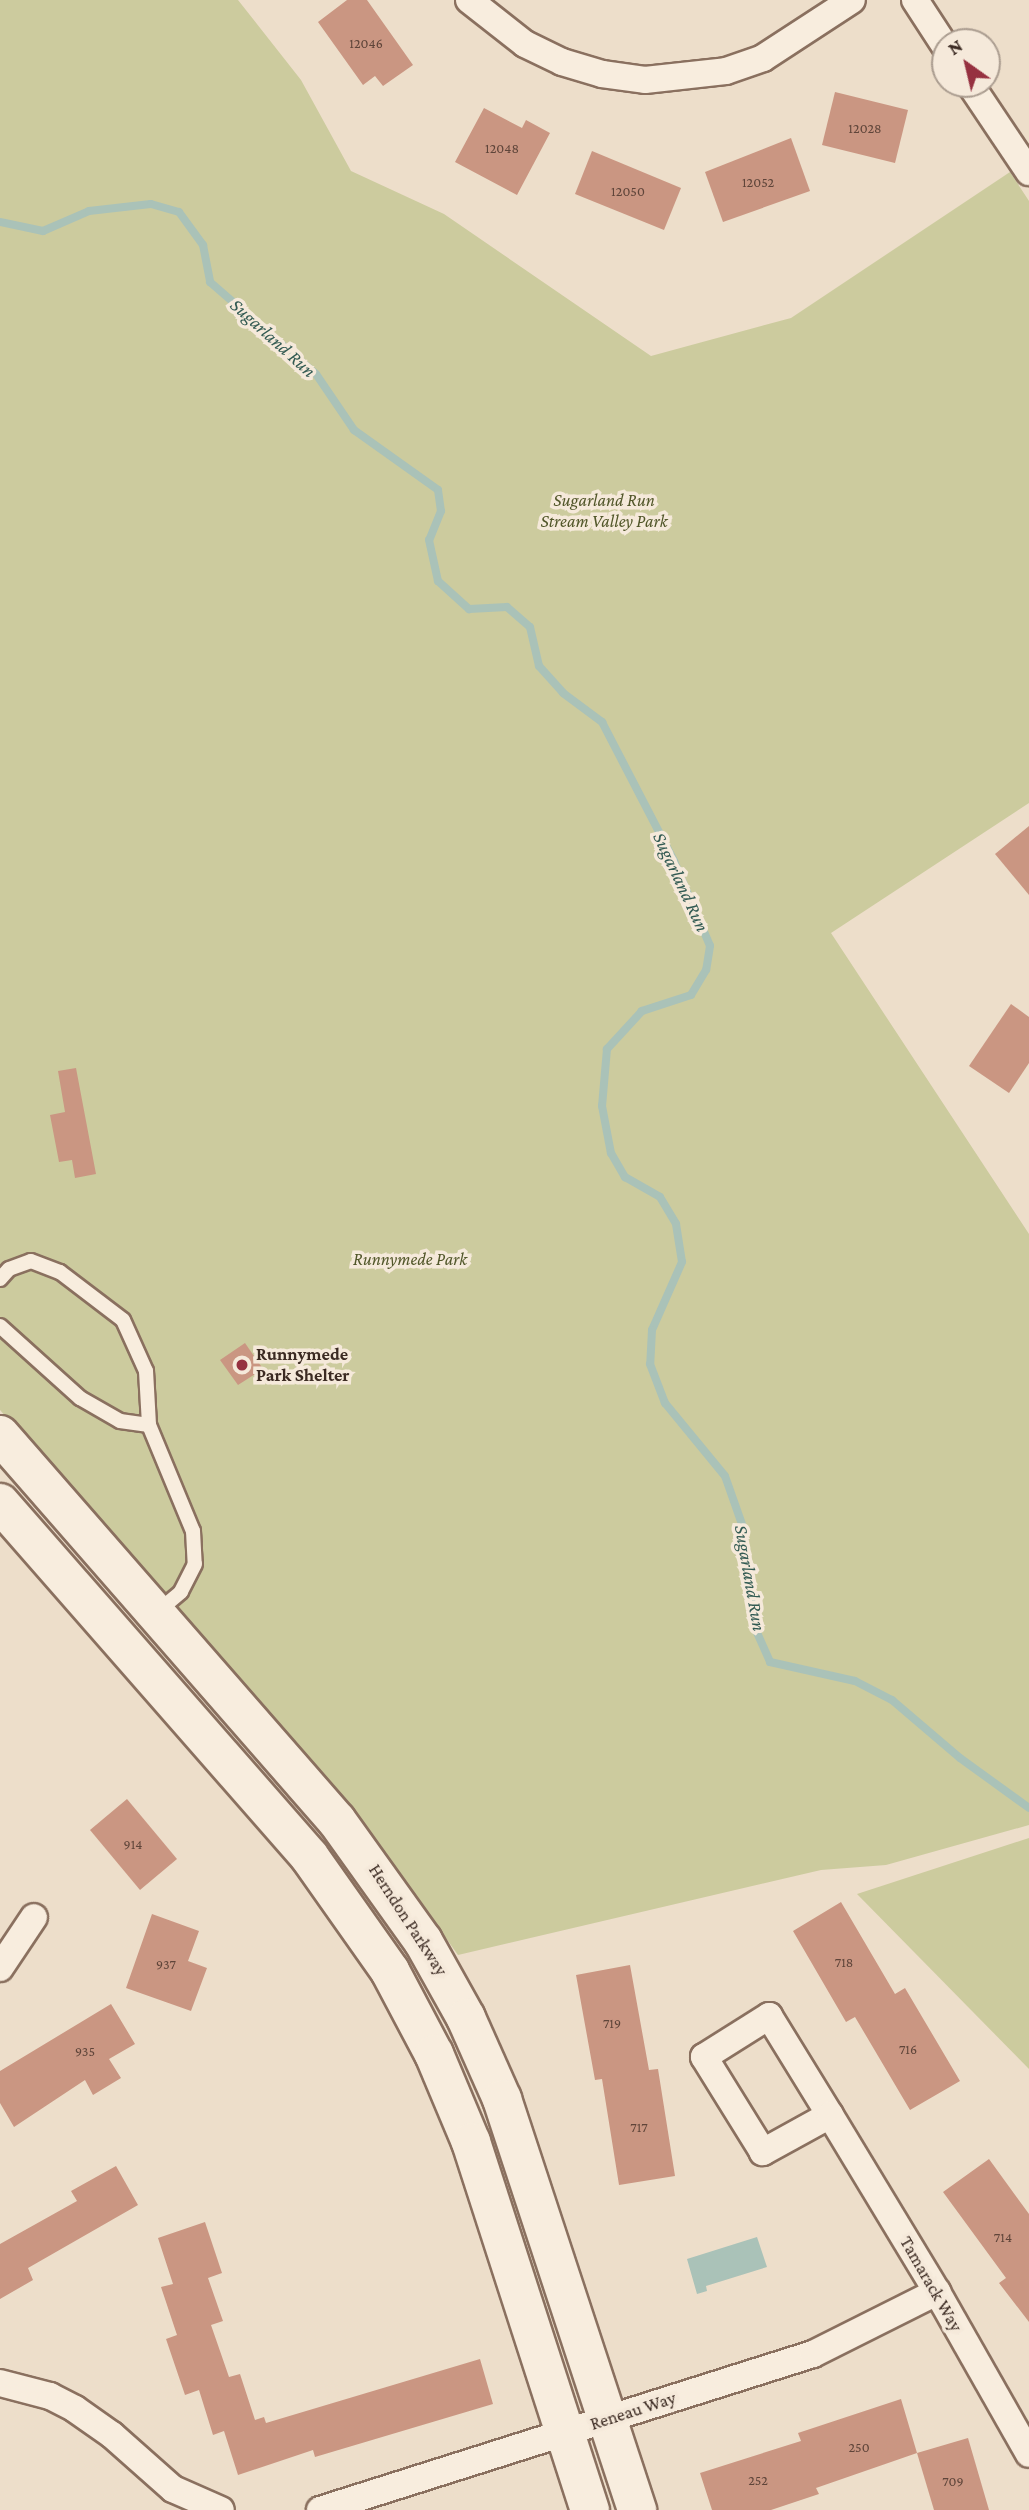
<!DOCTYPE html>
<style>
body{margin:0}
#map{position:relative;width:1029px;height:2510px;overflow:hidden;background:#eddeca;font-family:"Crimson Pro",serif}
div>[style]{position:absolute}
.green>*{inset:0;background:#cccb9e}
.water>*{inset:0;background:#aac2b8}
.stream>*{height:8px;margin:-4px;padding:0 4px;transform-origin:4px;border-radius:4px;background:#aac2b8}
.building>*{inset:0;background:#ca9682}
.roads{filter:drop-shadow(2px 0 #8a705f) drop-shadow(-2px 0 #8a705f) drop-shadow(0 2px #8a705f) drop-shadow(0 -2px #8a705f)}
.lane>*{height:14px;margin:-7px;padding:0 7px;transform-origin:7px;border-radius:7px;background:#f8edde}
.street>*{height:26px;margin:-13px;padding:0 13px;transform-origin:13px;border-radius:13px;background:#f8edde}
.secondary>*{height:38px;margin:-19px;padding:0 19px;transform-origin:19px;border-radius:19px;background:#f8edde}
.dots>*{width:19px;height:19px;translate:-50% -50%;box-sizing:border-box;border:4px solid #f5e9da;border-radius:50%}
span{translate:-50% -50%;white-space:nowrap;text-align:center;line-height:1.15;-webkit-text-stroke:7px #f5e9da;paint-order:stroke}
.number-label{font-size:14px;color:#5f453a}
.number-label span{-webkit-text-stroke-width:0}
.park-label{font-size:18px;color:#515629;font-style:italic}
.poi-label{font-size:18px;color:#3b2a22;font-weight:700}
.left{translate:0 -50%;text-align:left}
.street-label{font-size:18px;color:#3b2a22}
.water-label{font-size:19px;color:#325a52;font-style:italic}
.north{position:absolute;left:931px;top:28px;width:70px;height:70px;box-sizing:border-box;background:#f5e9da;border:2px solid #ab9d90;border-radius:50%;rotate:326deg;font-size:19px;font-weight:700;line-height:28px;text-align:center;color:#3b2a22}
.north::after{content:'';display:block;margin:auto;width:24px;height:32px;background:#963140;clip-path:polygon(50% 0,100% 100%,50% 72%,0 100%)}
</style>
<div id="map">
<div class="green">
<div style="clip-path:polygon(0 0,238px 0,301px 80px,351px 171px,444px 214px,651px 356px,791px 318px,1010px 172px,1029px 201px,1029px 803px,831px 933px,1029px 1234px,1029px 1825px,886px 1865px,821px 1870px,458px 1955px,390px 1860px,0 1410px)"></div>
<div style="clip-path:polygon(1029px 1838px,1029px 2069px,857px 1894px)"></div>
</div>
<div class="water">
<div style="clip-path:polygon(757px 2237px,767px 2267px,706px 2286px,707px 2291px,697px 2294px,687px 2259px)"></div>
</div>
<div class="stream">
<div style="left:0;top:222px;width:44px;rotate:11.8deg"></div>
<div style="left:43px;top:231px;width:50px;rotate:-23.5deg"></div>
<div style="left:89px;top:211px;width:62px;rotate:-6.4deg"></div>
<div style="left:151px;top:204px;width:29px;rotate:16deg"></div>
<div style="left:179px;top:212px;width:41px;rotate:54deg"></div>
<div style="left:203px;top:245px;width:38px;rotate:79deg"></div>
<div style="left:210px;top:282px;width:140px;rotate:41deg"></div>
<div style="left:316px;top:374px;width:68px;rotate:55.8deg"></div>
<div style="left:354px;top:430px;width:103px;rotate:35.5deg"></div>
<div style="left:438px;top:490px;width:21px;rotate:82deg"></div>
<div style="left:441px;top:511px;width:31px;rotate:112deg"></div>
<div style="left:429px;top:540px;width:42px;rotate:77.6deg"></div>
<div style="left:438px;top:581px;width:42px;rotate:42.1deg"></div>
<div style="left:469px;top:609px;width:38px;rotate:-3deg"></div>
<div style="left:507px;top:607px;width:30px;rotate:41deg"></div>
<div style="left:530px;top:627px;width:40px;rotate:77deg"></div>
<div style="left:539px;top:666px;width:36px;rotate:48deg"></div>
<div style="left:563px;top:693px;width:49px;rotate:36.6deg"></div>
<div style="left:602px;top:722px;width:157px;rotate:62.6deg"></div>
<div style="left:674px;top:861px;width:92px;rotate:67deg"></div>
<div style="left:710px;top:946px;width:24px;rotate:99deg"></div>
<div style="left:706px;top:970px;width:29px;rotate:121deg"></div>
<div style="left:691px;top:995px;width:52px;rotate:161.9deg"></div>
<div style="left:642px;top:1011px;width:52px;rotate:132.6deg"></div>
<div style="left:607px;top:1049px;width:57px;rotate:95deg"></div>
<div style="left:602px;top:1106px;width:48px;rotate:79.2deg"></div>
<div style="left:611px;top:1153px;width:28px;rotate:60deg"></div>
<div style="left:625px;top:1177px;width:40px;rotate:29.7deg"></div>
<div style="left:660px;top:1197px;width:31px;rotate:59deg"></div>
<div style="left:676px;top:1224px;width:38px;rotate:81deg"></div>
<div style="left:682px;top:1262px;width:74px;rotate:113.8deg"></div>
<div style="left:652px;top:1330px;width:34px;rotate:93deg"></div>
<div style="left:650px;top:1364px;width:42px;rotate:69deg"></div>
<div style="left:665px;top:1403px;width:94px;rotate:50.6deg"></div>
<div style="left:725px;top:1476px;width:54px;rotate:70.6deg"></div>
<div style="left:743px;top:1527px;width:102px;rotate:83.2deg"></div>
<div style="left:755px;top:1628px;width:37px;rotate:66deg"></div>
<div style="left:770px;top:1662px;width:87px;rotate:12.6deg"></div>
<div style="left:855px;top:1681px;width:42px;rotate:27.2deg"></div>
<div style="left:892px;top:1700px;width:89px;rotate:40.5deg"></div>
<div style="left:960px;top:1758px;width:85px;rotate:35.9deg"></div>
</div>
<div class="building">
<div style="clip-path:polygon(347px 0,367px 0,413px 65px,383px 86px,375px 76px,363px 85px,318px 22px)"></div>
<div style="clip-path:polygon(835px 92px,908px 110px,895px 163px,822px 145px)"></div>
<div style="clip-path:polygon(484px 108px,522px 128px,526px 120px,550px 133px,517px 195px,455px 162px)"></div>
<div style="clip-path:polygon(791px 138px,810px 191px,723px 222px,705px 172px)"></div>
<div style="clip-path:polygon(592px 151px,681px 188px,664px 230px,575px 194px)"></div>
<div style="clip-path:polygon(1029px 826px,1029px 895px,995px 854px)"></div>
<div style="clip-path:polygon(1011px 1004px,1029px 1017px,1029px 1063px,1009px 1093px,969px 1066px)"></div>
<div style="clip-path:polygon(76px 1068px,96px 1174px,75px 1178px,72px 1160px,59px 1162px,50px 1115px,65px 1112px,58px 1071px)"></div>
<div style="clip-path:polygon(245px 1343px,263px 1369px,238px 1385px,220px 1360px)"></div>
<div style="clip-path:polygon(127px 1799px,177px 1859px,140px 1890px,90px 1830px)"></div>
<div style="clip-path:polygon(841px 1902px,895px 1994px,905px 1988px,960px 2081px,910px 2110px,855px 2017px,846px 2022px,793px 1931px)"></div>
<div style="clip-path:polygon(152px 1914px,199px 1931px,188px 1961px,207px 1968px,191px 2011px,126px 1988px)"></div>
<div style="clip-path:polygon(630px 1965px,649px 2070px,658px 2069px,675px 2176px,619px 2185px,602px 2079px,595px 2080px,576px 1975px)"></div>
<div style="clip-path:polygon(111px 2004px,135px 2044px,109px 2059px,121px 2078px,93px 2095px,85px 2080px,14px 2127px,0 2103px,0 2071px)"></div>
<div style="clip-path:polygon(989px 2159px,1029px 2214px,1029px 2322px,999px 2283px,1006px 2278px,943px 2192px)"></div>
<div style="clip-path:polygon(116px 2166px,138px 2205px,28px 2268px,33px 2280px,0 2299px,0 2244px,77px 2201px,71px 2191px)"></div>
<div style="clip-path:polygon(205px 2222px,222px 2273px,208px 2278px,223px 2321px,211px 2325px,229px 2377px,240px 2374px,255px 2420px,264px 2417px,266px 2423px,480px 2359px,493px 2404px,315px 2457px,313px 2450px,238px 2475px,224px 2431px,213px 2435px,199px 2390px,185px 2395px,166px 2339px,177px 2335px,161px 2287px,173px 2284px,158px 2238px)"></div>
<div style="clip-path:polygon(901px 2399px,917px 2453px,816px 2488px,819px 2494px,771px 2510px,712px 2510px,700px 2473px,801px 2441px,798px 2433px)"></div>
<div style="clip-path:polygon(968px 2438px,989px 2510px,934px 2510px,917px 2453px)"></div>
</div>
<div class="roads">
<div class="lane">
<div style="left:0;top:1279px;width:13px;rotate:-48deg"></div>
<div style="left:9px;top:1269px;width:23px;rotate:-20deg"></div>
<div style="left:31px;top:1261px;width:31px;rotate:21deg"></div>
<div style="left:60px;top:1272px;width:79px;rotate:37.3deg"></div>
<div style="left:123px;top:1320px;width:56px;rotate:65.7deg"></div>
<div style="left:146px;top:1371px;width:54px;rotate:86.8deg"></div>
<div style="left:149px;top:1425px;width:115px;rotate:67.5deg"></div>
<div style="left:193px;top:1531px;width:33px;rotate:87deg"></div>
<div style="left:195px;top:1564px;width:31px;rotate:117deg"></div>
<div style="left:181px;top:1592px;width:31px;rotate:140deg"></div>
<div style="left:0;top:1326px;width:108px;rotate:42deg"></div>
<div style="left:80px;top:1398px;width:46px;rotate:29.9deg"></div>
<div style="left:120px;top:1421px;width:29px;rotate:8deg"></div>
</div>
<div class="street">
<div style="left:469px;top:0;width:71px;rotate:38.2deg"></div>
<div style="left:525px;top:44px;width:41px;rotate:25.9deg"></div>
<div style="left:562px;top:62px;width:42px;rotate:16.7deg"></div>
<div style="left:602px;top:74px;width:43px;rotate:7.9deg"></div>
<div style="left:645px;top:80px;width:81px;rotate:-6.3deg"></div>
<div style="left:726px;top:71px;width:39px;rotate:-19deg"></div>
<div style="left:763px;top:58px;width:106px;rotate:-33.1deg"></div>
<div style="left:915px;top:0;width:55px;rotate:56.9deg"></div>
<div style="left:970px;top:84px;width:106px;rotate:56.2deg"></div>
<div style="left:0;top:1968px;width:61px;rotate:-56.3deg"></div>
<div style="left:830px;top:2115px;width:77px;rotate:151.1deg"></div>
<div style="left:763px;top:2152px;width:112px;rotate:-121.8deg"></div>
<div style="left:704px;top:2057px;width:77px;rotate:-32.2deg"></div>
<div style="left:769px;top:2016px;width:116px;rotate:58.4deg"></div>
<div style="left:830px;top:2115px;width:207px;rotate:58.8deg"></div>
<div style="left:937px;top:2292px;width:186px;rotate:60.4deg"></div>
<div style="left:0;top:2383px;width:52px;rotate:14.6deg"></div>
<div style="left:50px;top:2396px;width:28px;rotate:27deg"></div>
<div style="left:75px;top:2409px;width:45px;rotate:35.1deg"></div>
<div style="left:112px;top:2435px;width:81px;rotate:41.5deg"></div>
<div style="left:173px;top:2489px;width:52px;rotate:23.6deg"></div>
<div style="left:320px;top:2510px;width:517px;rotate:-17.56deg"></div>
<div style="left:813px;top:2354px;width:139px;rotate:-26.6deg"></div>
</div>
<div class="secondary">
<div style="left:0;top:1435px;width:512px;rotate:48.88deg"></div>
<div style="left:337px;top:1821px;width:148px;rotate:54.4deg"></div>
<div style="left:423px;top:1941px;width:88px;rotate:60.8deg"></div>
<div style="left:466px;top:2018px;width:89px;rotate:66deg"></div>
<div style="left:502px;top:2099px;width:433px;rotate:71.8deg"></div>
<div style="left:0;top:1503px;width:469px;rotate:48.8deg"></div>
<div style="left:309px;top:1856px;width:141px;rotate:54.8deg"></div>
<div style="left:390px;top:1971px;width:94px;rotate:62.1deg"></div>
<div style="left:434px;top:2054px;width:95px;rotate:67.2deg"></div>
<div style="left:471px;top:2142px;width:387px;rotate:72.1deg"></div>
</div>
</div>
<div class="dots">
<div style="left:242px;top:1365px;background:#963140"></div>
</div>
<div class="number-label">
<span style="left:366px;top:43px">12046</span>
<span style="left:865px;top:128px">12028</span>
<span style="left:502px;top:148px">12048</span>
<span style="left:758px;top:182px">12052</span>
<span style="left:628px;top:191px">12050</span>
<span style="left:133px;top:1844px">914</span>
<span style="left:844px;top:1962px">718</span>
<span style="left:166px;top:1964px">937</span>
<span style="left:612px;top:2023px">719</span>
<span style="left:908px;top:2049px">716</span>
<span style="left:85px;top:2051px">935</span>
<span style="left:639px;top:2127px">717</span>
<span style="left:1003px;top:2237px">714</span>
<span style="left:859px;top:2447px">250</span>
<span style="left:758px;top:2480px">252</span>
<span style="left:953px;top:2481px">709</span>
</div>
<div class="park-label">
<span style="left:604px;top:511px">Sugarland Run<br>Stream Valley Park</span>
<span style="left:410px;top:1259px">Runnymede Park</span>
</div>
<div class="poi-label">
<span class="left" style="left:256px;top:1365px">Runnymede<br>Park Shelter</span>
</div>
<div class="street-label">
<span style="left:408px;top:1920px;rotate:57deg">Herndon Parkway</span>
<span style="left:931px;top:2284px;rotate:60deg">Tamarack Way</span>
<span style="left:633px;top:2411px;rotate:-18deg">Reneau Way</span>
</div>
<div class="water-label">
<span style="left:273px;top:338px;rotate:42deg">Sugarland Run</span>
<span style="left:681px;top:882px;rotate:65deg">Sugarland Run</span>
<span style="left:750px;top:1578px;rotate:80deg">Sugarland Run</span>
</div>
<div class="north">N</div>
</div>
